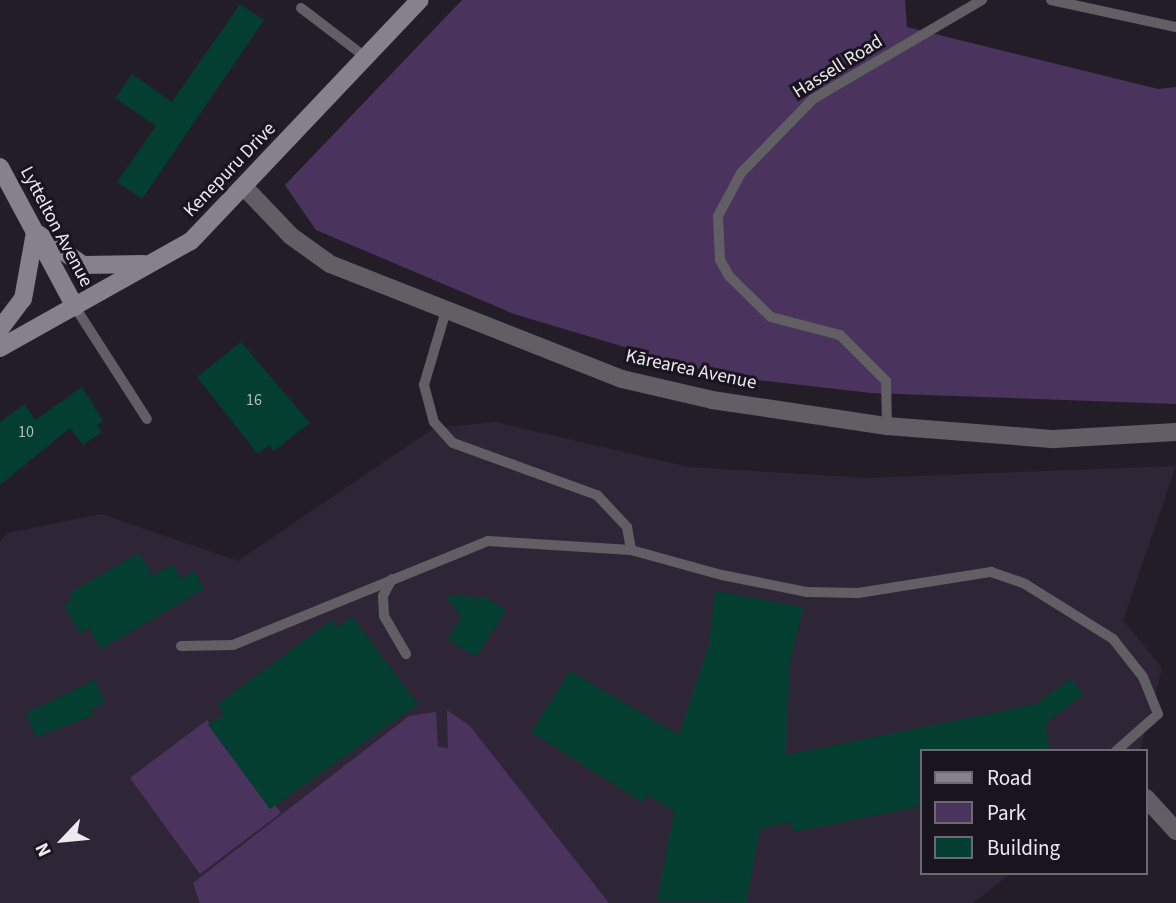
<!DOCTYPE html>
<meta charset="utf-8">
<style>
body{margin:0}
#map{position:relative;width:1176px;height:903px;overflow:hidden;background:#231d28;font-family:"Source Sans 3",sans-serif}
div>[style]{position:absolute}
.built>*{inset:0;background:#2e2636}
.green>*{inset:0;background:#4a345e}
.building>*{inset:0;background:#033e30}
.service>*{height:10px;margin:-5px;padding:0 5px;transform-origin:5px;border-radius:5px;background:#615e64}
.minor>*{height:18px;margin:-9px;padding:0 9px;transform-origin:9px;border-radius:9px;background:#615e64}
.tertiary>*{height:18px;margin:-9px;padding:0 9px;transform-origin:9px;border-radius:9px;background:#615e64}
.secondary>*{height:18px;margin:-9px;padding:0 9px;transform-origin:9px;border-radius:9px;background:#86818b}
span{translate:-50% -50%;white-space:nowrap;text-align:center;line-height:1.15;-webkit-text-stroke:6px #19141e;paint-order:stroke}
.number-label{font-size:16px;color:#b2bec0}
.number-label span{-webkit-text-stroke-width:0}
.street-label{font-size:19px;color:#ece9f0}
.legend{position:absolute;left:920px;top:749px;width:228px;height:126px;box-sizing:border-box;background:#19141e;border:2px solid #6d6972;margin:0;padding:9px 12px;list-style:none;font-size:21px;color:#ece9f0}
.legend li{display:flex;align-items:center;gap:14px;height:35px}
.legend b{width:35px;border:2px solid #6d6972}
.north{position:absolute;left:28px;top:805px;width:70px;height:70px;-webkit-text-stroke:5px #19141e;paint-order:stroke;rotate:244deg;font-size:19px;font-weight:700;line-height:28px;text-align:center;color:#ece9f0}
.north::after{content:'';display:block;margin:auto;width:24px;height:32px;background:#ece9f0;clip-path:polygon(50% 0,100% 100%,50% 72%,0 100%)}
</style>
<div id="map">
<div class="built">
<div style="clip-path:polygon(495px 422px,688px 467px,866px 478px,1176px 466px,1123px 620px,1162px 668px,1140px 751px,922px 751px,922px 873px,1011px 873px,973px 903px,0 903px,0 542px,8px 533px,101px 514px,238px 561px,434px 428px)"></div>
</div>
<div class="green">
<div style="clip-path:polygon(462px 0,905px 0,907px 27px,1158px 89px,1176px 87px,1176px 404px,871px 393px,722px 376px,514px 314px,316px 230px,285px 185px)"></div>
<div style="clip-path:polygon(447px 710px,470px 726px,609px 903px,200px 903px,193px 883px,409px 716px,436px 712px,438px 747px,448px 748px)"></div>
<div style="clip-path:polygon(207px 720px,270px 809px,275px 805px,281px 813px,200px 874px,130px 778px)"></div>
</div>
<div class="building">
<div style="clip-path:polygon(240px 4px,264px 20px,142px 199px,117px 182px,156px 126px,115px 98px,132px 74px,172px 102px)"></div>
<div style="clip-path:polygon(241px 342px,310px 423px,274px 451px,269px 445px,258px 454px,197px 377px)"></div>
<div style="clip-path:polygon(82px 387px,103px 421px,97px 425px,102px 432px,83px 445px,70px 428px,0 485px,0 422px,25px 404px,35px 420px)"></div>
<div style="clip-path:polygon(139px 553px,153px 576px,173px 564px,181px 579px,194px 571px,204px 589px,101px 649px,89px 628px,80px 634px,64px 605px,73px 599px,69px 593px)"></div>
<div style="clip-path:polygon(715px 591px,804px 607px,790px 660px,786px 755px,1037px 704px,1071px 678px,1083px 695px,1045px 724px,1050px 751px,922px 751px,922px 806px,793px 832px,791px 822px,760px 829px,746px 903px,657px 901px,674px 811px,647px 795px,642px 802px,531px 732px,570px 671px,679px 735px,709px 645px)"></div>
<div style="clip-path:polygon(445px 595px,487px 598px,506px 610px,476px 657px,448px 639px,461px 617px)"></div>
<div style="clip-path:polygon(352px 616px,418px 704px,270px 809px,208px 725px,225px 714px,218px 704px,332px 620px,338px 627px)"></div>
<div style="clip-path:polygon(95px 680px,105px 703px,91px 709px,94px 715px,36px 737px,26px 713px)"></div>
</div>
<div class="service">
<div style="left:1051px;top:0;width:128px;rotate:12.2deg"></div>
<div style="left:301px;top:8px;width:79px;rotate:37.3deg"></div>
<div style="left:75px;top:307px;width:133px;rotate:57.3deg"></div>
<div style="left:445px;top:314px;width:74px;rotate:106.5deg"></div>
<div style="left:424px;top:385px;width:38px;rotate:75deg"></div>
<div style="left:434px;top:422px;width:28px;rotate:48deg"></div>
<div style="left:453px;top:443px;width:153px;rotate:19.9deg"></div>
<div style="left:597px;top:495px;width:44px;rotate:46.8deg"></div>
<div style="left:627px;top:527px;width:23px;rotate:80deg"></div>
<div style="left:631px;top:550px;width:94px;rotate:15.4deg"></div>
<div style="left:722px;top:575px;width:87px;rotate:11.3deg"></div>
<div style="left:807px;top:592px;width:51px;rotate:1.1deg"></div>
<div style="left:858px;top:593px;width:135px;rotate:-9deg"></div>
<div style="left:991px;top:572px;width:36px;rotate:19deg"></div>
<div style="left:1025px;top:584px;width:104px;rotate:32deg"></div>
<div style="left:1113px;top:639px;width:48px;rotate:51.7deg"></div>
<div style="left:1143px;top:677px;width:40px;rotate:68deg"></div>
<div style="left:1158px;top:714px;width:56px;rotate:138.6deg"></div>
<div style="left:887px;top:426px;width:45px;rotate:-91.3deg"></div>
<div style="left:886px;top:381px;width:65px;rotate:-135deg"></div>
<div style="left:840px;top:335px;width:71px;rotate:-165.4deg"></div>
<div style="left:771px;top:317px;width:59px;rotate:-135.7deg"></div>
<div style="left:729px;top:276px;width:18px;rotate:-119deg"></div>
<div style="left:720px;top:260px;width:44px;rotate:-92.6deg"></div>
<div style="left:718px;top:216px;width:49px;rotate:-61.9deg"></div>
<div style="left:741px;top:173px;width:103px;rotate:-45.8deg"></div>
<div style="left:813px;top:99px;width:196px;rotate:-30.4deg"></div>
<div style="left:392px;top:579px;width:19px;rotate:118deg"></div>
<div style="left:383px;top:596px;width:20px;rotate:87deg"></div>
<div style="left:384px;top:616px;width:44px;rotate:59.9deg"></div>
<div style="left:181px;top:646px;width:52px;rotate:-1.1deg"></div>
<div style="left:233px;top:645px;width:275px;rotate:-22.2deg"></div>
<div style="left:488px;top:541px;width:143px;rotate:3.6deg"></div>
</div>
<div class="minor">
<div style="left:1146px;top:798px;width:45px;rotate:47.7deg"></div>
</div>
<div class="tertiary">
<div style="left:246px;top:189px;width:65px;rotate:46.2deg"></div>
<div style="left:291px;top:236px;width:48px;rotate:35.7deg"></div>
<div style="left:330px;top:264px;width:314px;rotate:21.5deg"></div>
<div style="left:622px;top:379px;width:92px;rotate:13.1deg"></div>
<div style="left:712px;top:400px;width:177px;rotate:8.5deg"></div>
<div style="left:887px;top:426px;width:168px;rotate:4.5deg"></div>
<div style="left:1054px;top:439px;width:122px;rotate:-3.3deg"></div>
</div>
<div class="secondary">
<div style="left:0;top:167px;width:159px;rotate:61.8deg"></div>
<div style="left:38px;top:234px;width:55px;rotate:34.6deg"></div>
<div style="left:83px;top:265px;width:61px;rotate:-0.9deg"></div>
<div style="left:0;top:329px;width:38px;rotate:-53deg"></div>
<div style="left:23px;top:299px;width:68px;rotate:-79.8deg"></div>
<div style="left:0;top:348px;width:219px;rotate:-29.3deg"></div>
<div style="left:191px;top:241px;width:332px;rotate:-46.5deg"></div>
</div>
<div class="number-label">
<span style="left:254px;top:400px">16</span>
<span style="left:26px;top:432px">10</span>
</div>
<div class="street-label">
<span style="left:838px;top:67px;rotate:-32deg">Hassell Road</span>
<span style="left:230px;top:170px;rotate:-46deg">Kenepuru Drive</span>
<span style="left:56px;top:227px;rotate:62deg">Lyttelton Avenue</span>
<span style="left:691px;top:370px;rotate:12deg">Kārearea Avenue</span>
</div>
<ul class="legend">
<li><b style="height:9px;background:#86818b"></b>Road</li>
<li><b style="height:19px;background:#4a345e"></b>Park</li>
<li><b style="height:19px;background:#033e30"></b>Building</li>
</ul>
<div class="north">N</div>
</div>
